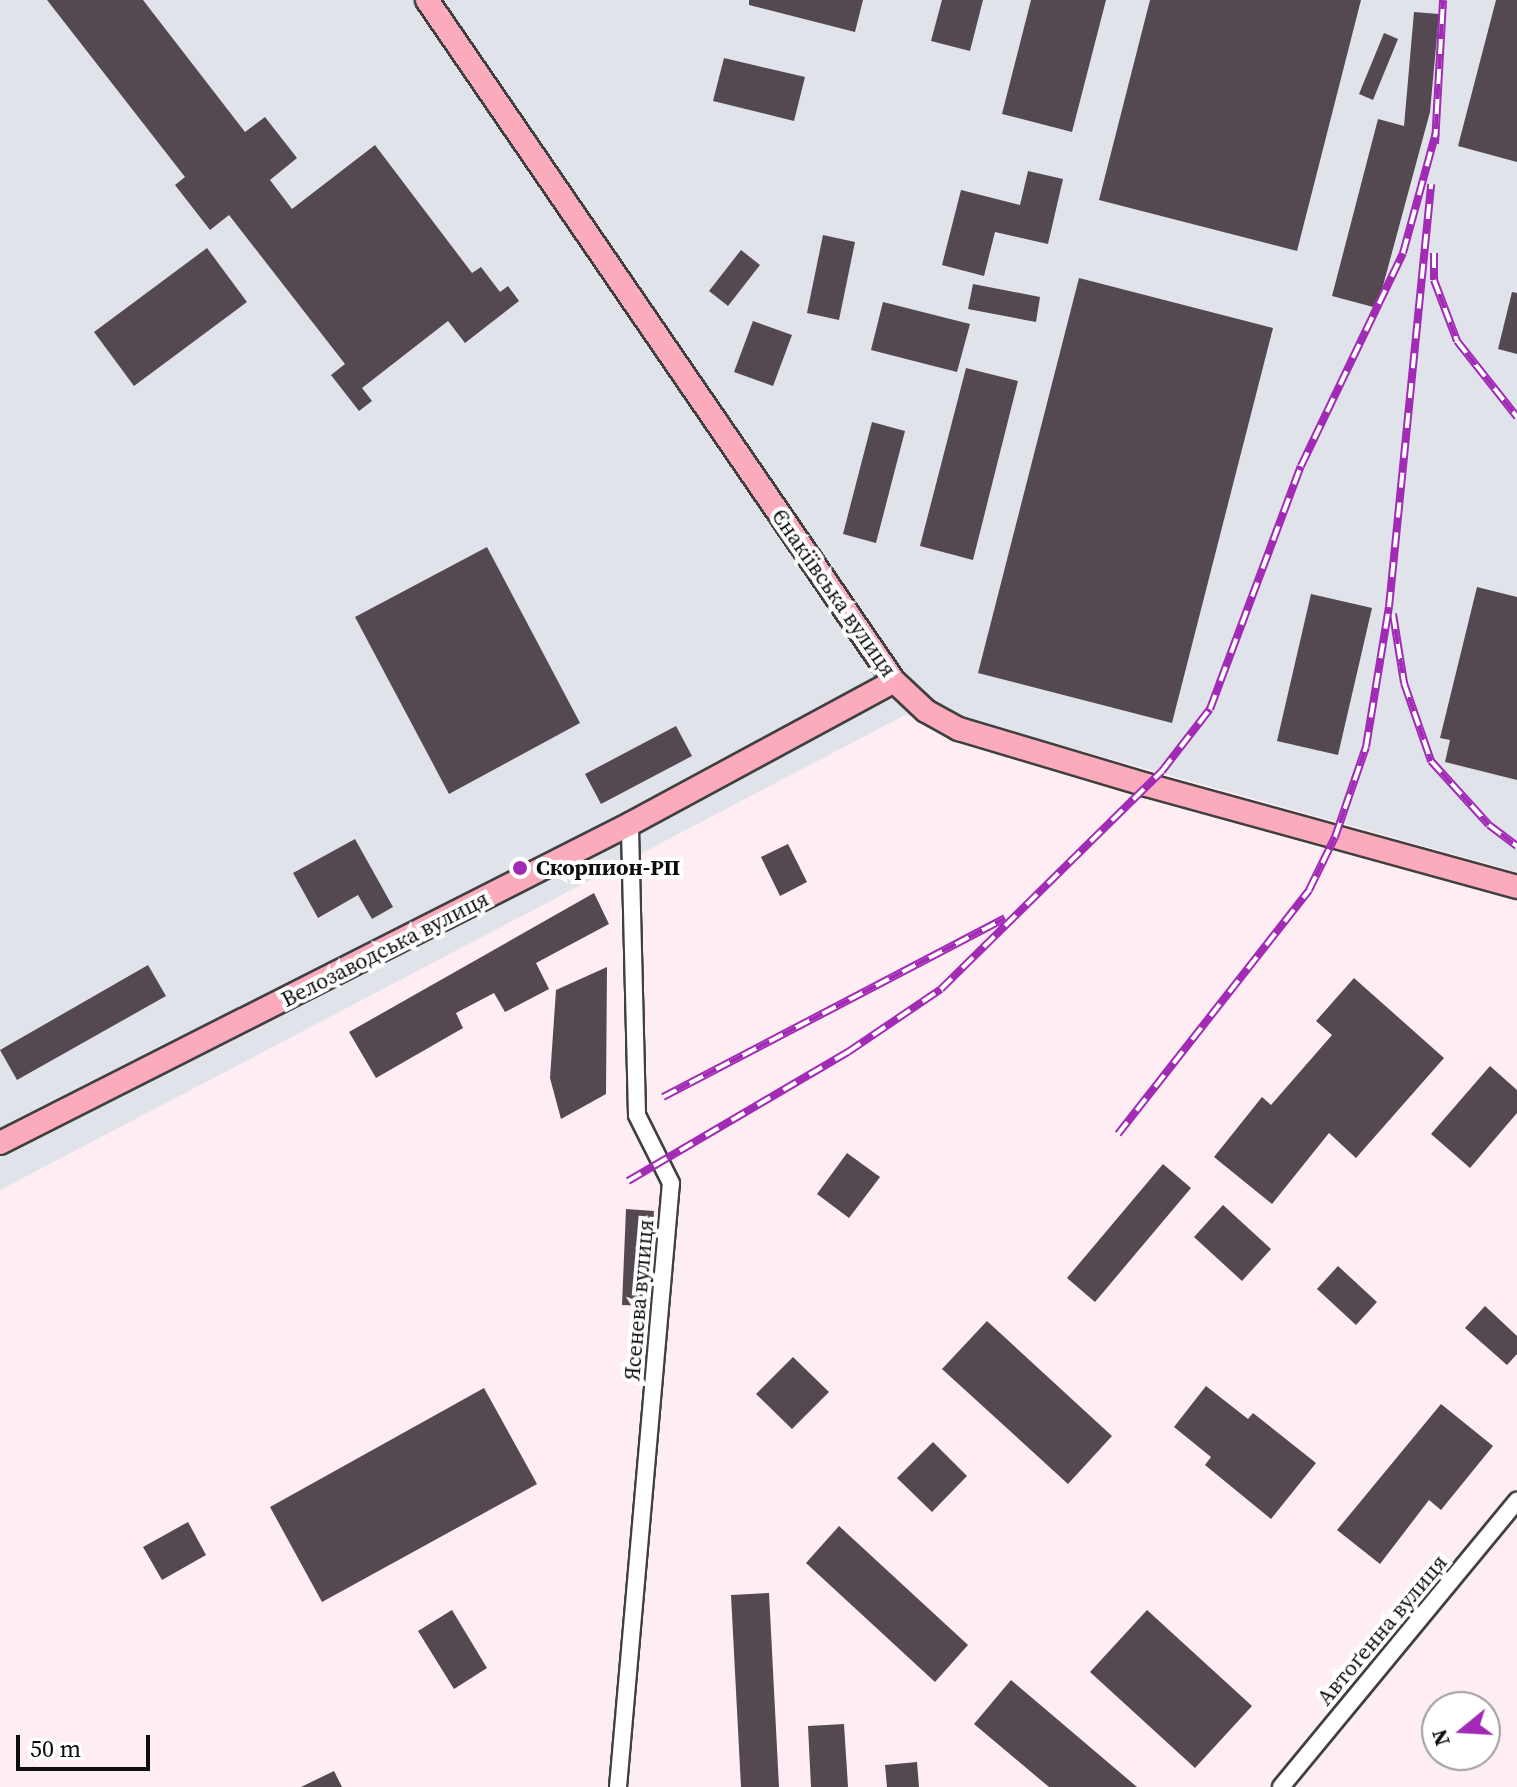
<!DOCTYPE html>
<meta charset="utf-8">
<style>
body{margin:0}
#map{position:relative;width:1517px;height:1787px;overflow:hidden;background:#feedf2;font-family:"Source Serif 4",serif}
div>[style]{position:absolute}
.industrial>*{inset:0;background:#e1e3eb}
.building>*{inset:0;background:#554951}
.roads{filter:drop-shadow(2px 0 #404040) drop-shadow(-2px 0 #404040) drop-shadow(0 2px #404040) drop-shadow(0 -2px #404040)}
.street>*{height:16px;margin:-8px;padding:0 8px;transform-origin:8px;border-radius:8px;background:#fff}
.secondary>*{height:22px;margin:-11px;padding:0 11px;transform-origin:11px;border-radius:11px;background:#fbabbc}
.rail>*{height:8px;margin-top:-4px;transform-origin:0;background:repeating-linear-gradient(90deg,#fff 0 15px,#a22bb6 0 30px);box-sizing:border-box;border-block:2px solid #a22bb6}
.dots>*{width:22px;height:22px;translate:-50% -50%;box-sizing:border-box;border:4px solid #fff;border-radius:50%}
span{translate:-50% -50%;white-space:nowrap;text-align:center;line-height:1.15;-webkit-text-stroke:8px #fff;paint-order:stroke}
.street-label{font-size:22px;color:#0d0d0d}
.poi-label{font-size:22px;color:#0d0d0d;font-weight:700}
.left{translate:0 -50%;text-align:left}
.north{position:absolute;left:1421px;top:1691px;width:80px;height:80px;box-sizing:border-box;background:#fff;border:2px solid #9e9e9e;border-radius:50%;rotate:252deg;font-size:22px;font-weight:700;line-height:32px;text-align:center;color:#0d0d0d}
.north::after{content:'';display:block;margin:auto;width:28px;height:36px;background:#a22bb6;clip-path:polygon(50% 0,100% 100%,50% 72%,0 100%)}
.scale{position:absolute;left:16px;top:1735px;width:134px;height:36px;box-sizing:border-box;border:4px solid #0d0d0d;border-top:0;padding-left:10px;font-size:24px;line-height:28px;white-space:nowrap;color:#0d0d0d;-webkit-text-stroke:6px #fff;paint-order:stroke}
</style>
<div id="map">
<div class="industrial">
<div style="clip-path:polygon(0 0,1517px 0,1517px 872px,993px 726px,905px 715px,0 1190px)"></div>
</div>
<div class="building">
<div style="clip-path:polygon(47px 0,143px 0,245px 132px,265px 117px,297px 158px,270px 180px,292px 209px,375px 145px,472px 273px,481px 267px,500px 292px,508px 286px,519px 301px,465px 343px,448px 321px,362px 388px,372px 401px,359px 411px,331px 375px,345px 364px,229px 215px,210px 230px,175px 185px,185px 177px)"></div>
<div style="clip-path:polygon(749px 0,863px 0,855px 32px,749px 5px)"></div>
<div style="clip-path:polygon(942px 0,983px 0,970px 51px,931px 41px)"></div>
<div style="clip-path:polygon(1031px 0,1106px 0,1072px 132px,1002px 114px)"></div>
<div style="clip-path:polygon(1150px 0,1361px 0,1297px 251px,1099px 200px)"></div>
<div style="clip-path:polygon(1496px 0,1517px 0,1517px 162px,1458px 146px)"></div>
<div style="clip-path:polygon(1414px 12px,1439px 14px,1430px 112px,1377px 308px,1332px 296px,1378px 119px,1404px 126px)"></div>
<div style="clip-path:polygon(1384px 33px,1398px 39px,1373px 100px,1359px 94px)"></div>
<div style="clip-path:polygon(724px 58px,805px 77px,794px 121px,713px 101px)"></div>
<div style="clip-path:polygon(1028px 171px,1063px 179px,1048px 244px,995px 232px,984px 276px,942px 265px,961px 190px,1020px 205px)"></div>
<div style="clip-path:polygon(823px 235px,855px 242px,839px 320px,807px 313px)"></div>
<div style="clip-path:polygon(207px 248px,247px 302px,134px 386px,94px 332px)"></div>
<div style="clip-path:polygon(741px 250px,760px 265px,728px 306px,709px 291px)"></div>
<div style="clip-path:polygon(1079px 278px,1273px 328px,1172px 723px,978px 673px)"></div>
<div style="clip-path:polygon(973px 284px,1040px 297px,1036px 322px,968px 309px)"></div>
<div style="clip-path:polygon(1512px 292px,1517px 293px,1517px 354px,1498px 349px)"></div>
<div style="clip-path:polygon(883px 302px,970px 324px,957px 372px,871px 350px)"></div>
<div style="clip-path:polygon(753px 321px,792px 335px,773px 386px,734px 372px)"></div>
<div style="clip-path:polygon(966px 368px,1018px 381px,973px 560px,920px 546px)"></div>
<div style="clip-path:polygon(872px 422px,905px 431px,876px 543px,843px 534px)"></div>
<div style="clip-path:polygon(487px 547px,580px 723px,449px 794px,355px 617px)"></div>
<div style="clip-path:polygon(1477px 587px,1517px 597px,1517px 780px,1445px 762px,1450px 740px,1440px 738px)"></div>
<div style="clip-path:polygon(1311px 594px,1372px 608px,1338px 755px,1277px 741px)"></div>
<div style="clip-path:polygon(676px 726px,692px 756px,601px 804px,585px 774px)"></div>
<div style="clip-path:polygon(355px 839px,393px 907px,372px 919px,358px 895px,318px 918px,293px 873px)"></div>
<div style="clip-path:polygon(788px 844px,807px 882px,780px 896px,761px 857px)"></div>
<div style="clip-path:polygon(594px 893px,609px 924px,536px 963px,549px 989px,505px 1012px,494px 993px,456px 1013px,463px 1028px,376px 1078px,349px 1032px)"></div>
<div style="clip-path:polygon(148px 965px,166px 996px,17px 1080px,0 1050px)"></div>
<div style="clip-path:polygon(607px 967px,606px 1094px,561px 1119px,550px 1078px,556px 990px)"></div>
<div style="clip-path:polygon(1354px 978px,1444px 1058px,1356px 1158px,1329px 1133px,1272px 1204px,1214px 1157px,1262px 1097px,1271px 1105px,1332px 1035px,1316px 1021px)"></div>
<div style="clip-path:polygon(1490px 1066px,1517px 1090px,1517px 1113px,1470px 1168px,1431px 1134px)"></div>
<div style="clip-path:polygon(847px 1153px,880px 1177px,849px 1218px,817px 1194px)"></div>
<div style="clip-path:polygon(1163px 1164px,1191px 1188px,1095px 1302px,1067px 1278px)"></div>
<div style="clip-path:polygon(1223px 1205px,1271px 1249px,1242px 1281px,1194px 1237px)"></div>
<div style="clip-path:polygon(626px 1209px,654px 1211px,649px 1306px,622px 1305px)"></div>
<div style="clip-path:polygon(1338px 1266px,1377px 1302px,1356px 1325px,1317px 1289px)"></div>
<div style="clip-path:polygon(1485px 1306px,1517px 1336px,1517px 1354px,1507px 1365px,1465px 1328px)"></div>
<div style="clip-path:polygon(987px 1321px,1112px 1436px,1068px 1484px,942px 1369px)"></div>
<div style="clip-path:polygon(793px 1357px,829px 1392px,792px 1429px,756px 1394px)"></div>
<div style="clip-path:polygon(1206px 1386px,1248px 1419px,1253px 1413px,1316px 1463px,1271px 1519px,1205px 1465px,1211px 1457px,1174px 1427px)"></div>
<div style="clip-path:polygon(484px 1388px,537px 1484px,322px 1602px,270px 1507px)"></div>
<div style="clip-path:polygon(1441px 1404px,1493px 1446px,1441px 1510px,1429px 1500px,1380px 1564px,1337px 1530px)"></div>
<div style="clip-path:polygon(933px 1442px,967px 1476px,932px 1512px,897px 1478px)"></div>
<div style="clip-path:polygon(188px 1522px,206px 1555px,162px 1580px,143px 1547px)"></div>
<div style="clip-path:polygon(839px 1526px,968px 1645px,935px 1682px,806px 1563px)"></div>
<div style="clip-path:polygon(769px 1593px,779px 1787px,741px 1787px,731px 1595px)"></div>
<div style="clip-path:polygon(452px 1610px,487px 1668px,454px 1689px,418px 1631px)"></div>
<div style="clip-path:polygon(1147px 1610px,1252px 1706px,1195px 1768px,1090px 1672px)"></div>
<div style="clip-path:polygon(1011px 1680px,1137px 1787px,1049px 1787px,974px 1724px)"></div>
<div style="clip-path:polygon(844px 1724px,848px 1787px,811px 1787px,808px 1726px)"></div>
<div style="clip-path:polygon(917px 1762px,919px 1787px,887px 1787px,885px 1765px)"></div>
<div style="clip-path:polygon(334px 1771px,342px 1787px,301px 1787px)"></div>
</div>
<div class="roads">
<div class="street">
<div style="left:618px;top:1787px;width:606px;rotate:-84.99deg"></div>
<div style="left:671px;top:1183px;width:76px;rotate:-116.6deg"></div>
<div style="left:637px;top:1115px;width:291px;rotate:-91.4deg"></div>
<div style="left:1281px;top:1787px;width:371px;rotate:-50.5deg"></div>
</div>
<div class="secondary">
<div style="left:427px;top:0;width:826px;rotate:55.56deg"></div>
<div style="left:894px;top:681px;width:44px;rotate:43.2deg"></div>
<div style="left:926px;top:711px;width:38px;rotate:29deg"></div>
<div style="left:959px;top:729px;width:196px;rotate:16.6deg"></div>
<div style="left:1147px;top:785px;width:384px;rotate:15.4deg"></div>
<div style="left:0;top:1143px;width:706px;rotate:-26.86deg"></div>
<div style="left:630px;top:824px;width:300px;rotate:-28.4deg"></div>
</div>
</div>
<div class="rail">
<div style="left:1435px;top:144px;width:144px;rotate:-86.8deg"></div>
<div style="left:1434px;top:253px;width:27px;rotate:90deg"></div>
<div style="left:1434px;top:280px;width:65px;rotate:69.3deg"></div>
<div style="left:1457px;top:341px;width:97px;rotate:51.7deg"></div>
<div style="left:1393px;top:614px;width:70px;rotate:80.9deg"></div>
<div style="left:1404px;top:683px;width:83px;rotate:70.9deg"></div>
<div style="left:1431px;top:761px;width:86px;rotate:47.8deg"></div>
<div style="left:1489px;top:825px;width:35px;rotate:37deg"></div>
<div style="left:663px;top:1097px;width:386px;rotate:-27.6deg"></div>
<div style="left:1118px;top:1134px;width:310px;rotate:-51.9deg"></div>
<div style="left:1309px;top:890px;width:59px;rotate:-63.9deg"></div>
<div style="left:1335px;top:837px;width:95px;rotate:-71deg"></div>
<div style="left:1366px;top:747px;width:142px;rotate:-80.7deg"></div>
<div style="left:1389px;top:607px;width:425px;rotate:-84.3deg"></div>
<div style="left:628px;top:1181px;width:255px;rotate:-30.4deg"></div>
<div style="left:848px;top:1052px;width:112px;rotate:-34.1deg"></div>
<div style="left:941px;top:989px;width:310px;rotate:-44.6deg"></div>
<div style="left:1162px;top:771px;width:78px;rotate:-52.3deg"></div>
<div style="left:1210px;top:709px;width:259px;rotate:-69.5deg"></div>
<div style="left:1301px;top:466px;width:236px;rotate:-64.4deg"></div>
<div style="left:1403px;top:253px;width:125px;rotate:-74.7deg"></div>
</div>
<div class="dots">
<div style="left:520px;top:868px;background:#a22bb6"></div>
</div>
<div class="street-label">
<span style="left:834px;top:593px;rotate:55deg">Єнакіївська вулиця</span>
<span style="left:385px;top:949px;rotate:-27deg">Велозаводська вулиця</span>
<span style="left:639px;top:1300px;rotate:-85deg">Ясенева вулиця</span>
<span style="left:1382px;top:1630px;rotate:-50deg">Автоґенна вулиця</span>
</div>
<div class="poi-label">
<span class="left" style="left:536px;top:868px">Скорпион-РП</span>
</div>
<div class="north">N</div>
<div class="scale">50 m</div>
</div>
